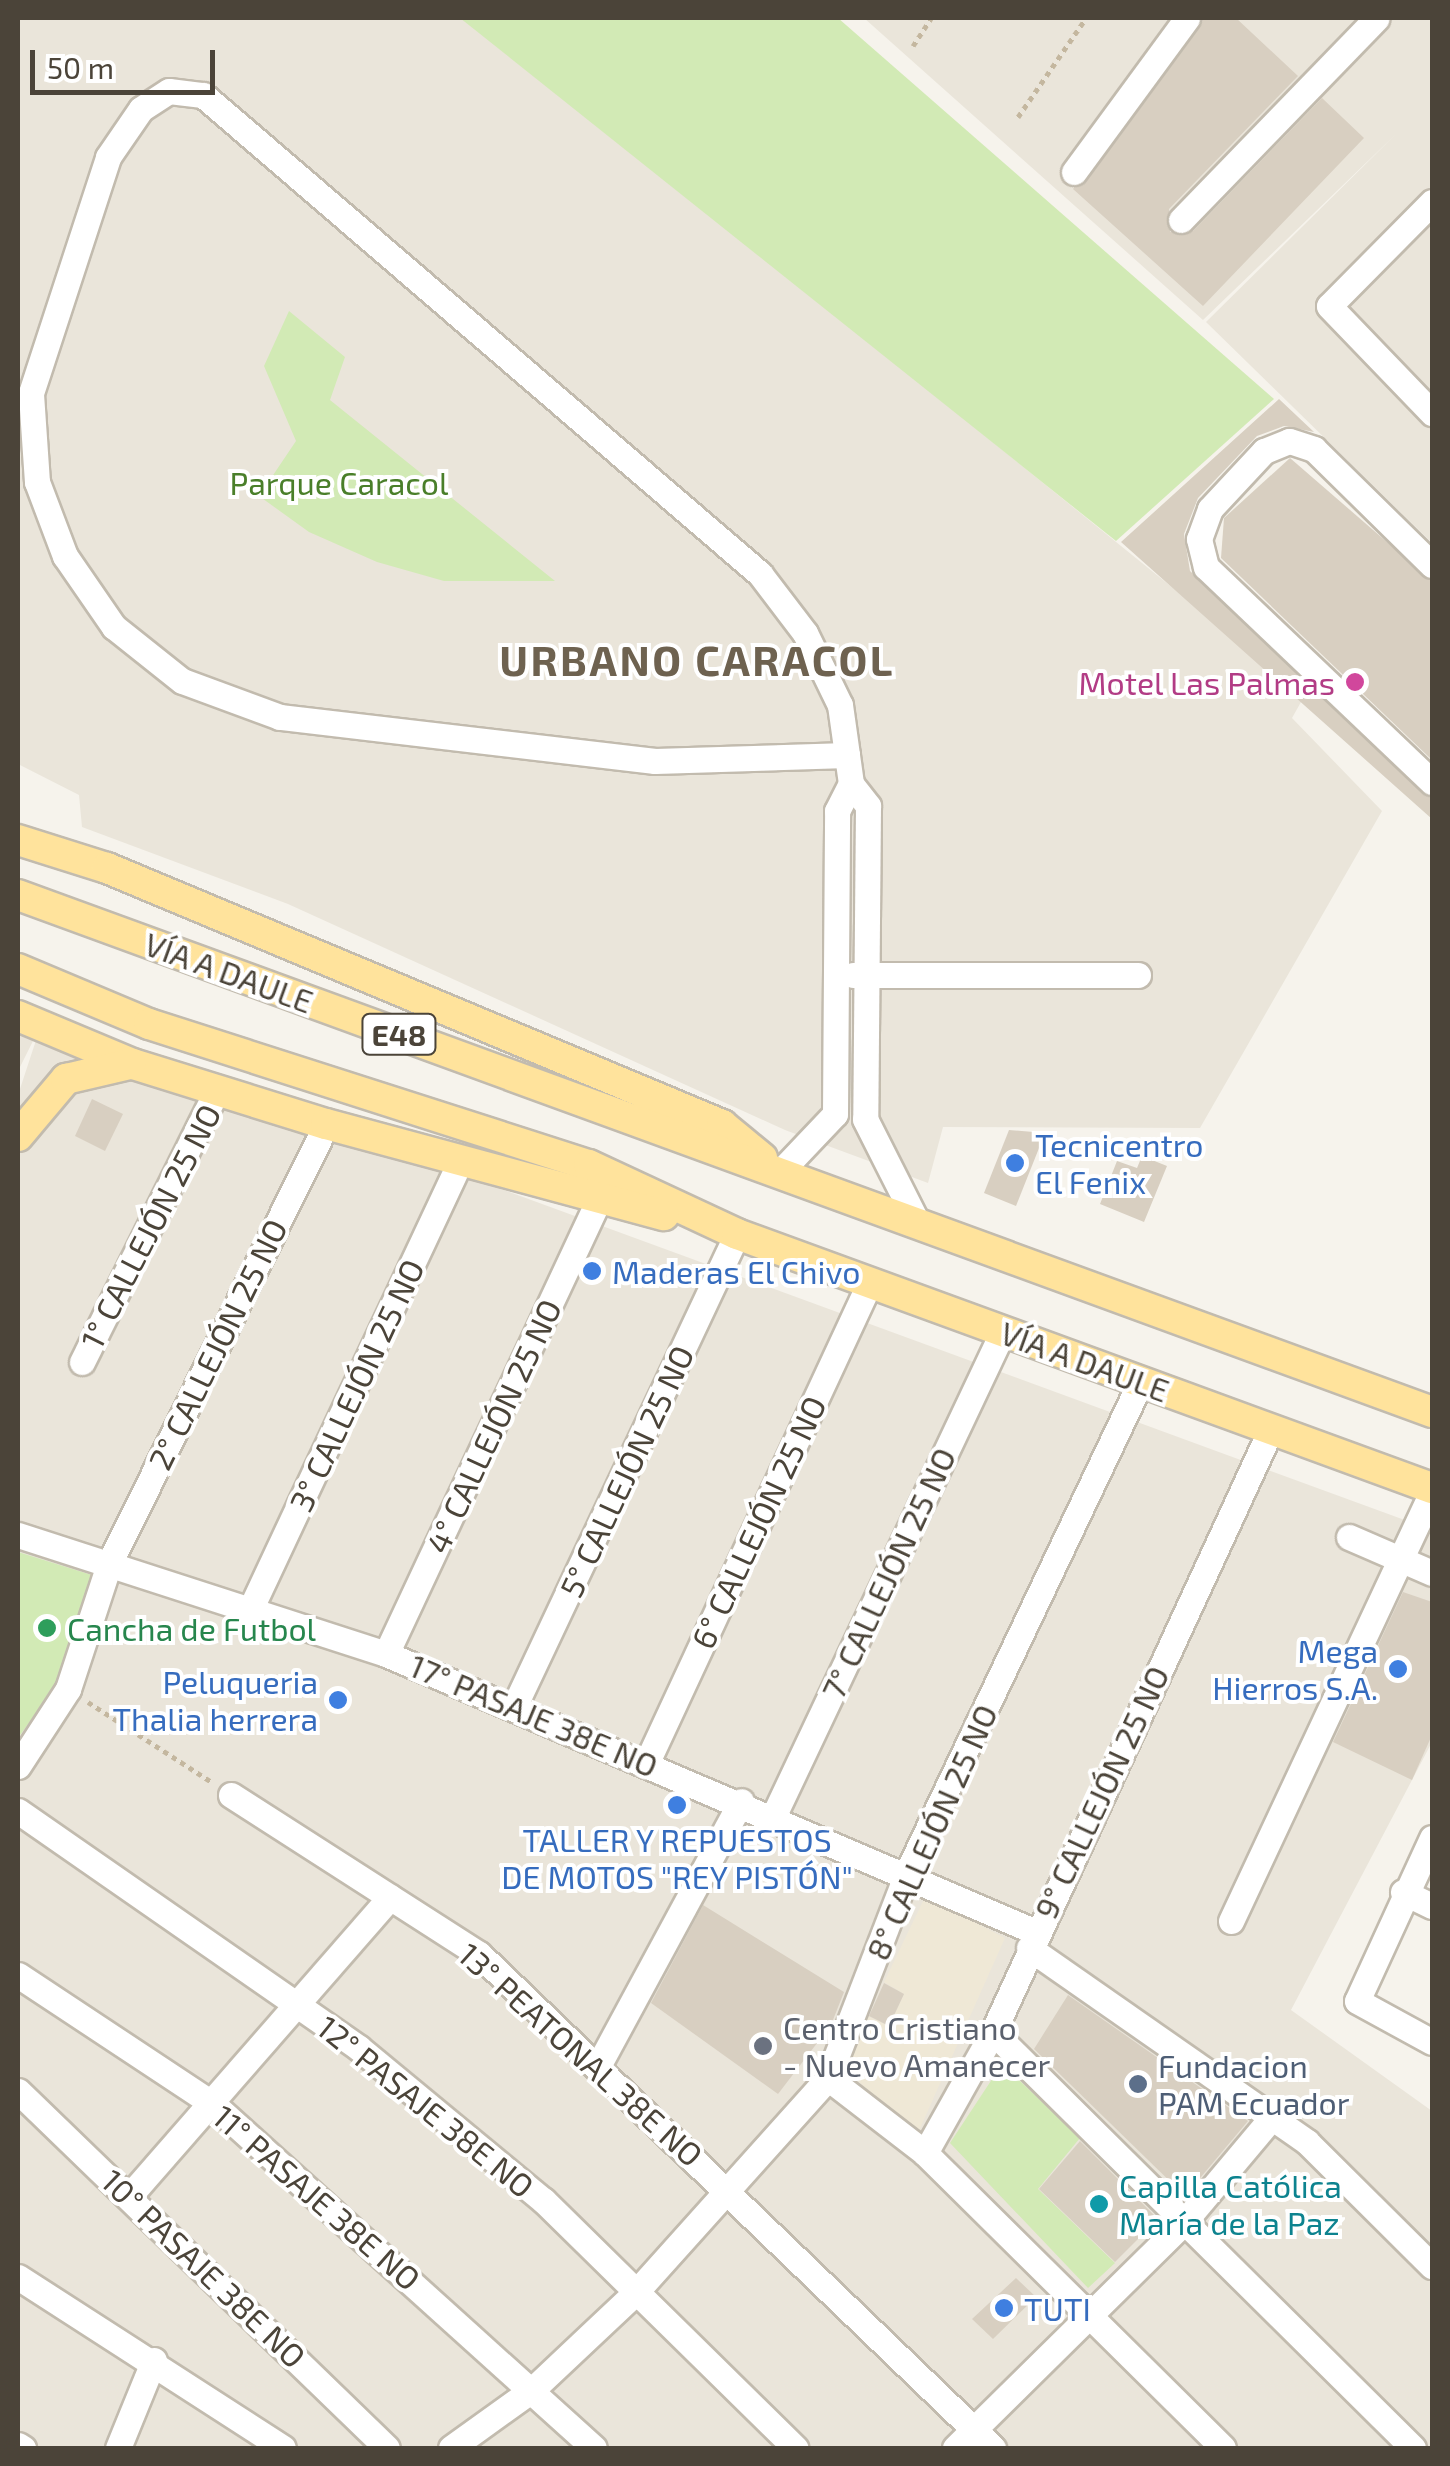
<!DOCTYPE html>
<meta charset="utf-8">
<style>
body{margin:0}
#map{position:relative;width:1450px;height:2466px;overflow:hidden;background:#f6f3ec;font-family:"Exo 2",sans-serif}
div>[style]{position:absolute}
.residential>*{inset:0;background:#eae5da}
.education>*{inset:0;background:#efe8d6}
.green>*{inset:0;background:#d2eab5}
.building>*{inset:0;background:#d8cfc1}
.path>*{height:5px;margin-top:-2.5px;transform-origin:0;background:repeating-linear-gradient(90deg,#c4b79f 0 5px,transparent 0 10px)}
.roads{filter:drop-shadow(2px 0 #c2bbae) drop-shadow(-2px 0 #c2bbae) drop-shadow(0 2px #c2bbae) drop-shadow(0 -2px #c2bbae)}
.minor>*{height:25px;margin:-12.5px;padding:0 12.5px;transform-origin:12.5px;border-radius:12.5px;background:#fff}
.major>*{height:30px;margin:-15px;padding:0 15px;transform-origin:15px;border-radius:15px;background:#ffe39c}
.dots>*{width:28px;height:28px;translate:-50% -50%;box-sizing:border-box;border:5px solid #fff;border-radius:50%}
span{translate:-50% -50%;white-space:nowrap;text-align:center;line-height:1.15;-webkit-text-stroke:8px #fff;paint-order:stroke}
.shield-label span{padding:2px 8px;background:#fff;border:2px solid;border-radius:8px;-webkit-text-stroke-width:0}
.shield-label{font-size:30px;color:#4b4439;font-weight:700}
.park-label{font-size:32px;color:#4a7f2a}
.hotel-label{font-size:32px;color:#b23c85}
.right{translate:-100% -50%;text-align:right}
.street-label{font-size:32px;color:#4b4439}
.shop-label{font-size:32px;color:#366cbe}
.left{translate:0 -50%;text-align:left}
.leisure-label{font-size:32px;color:#27864d}
.worship-label{font-size:32px;color:#5b616d}
.service-label{font-size:32px;color:#4e5e75}
.culture-label{font-size:32px;color:#0d838f}
.district-label{font-size:42px;color:#6e6250;font-weight:700;letter-spacing:2.5px}
.frame{position:absolute;inset:0;border:20px solid #4b4439;pointer-events:none}
.scale{position:absolute;left:30px;top:50px;width:185px;height:45px;box-sizing:border-box;border:5px solid #4b4439;border-top:0;padding-left:12px;font-size:30px;line-height:35px;white-space:nowrap;color:#4b4439;-webkit-text-stroke:8px #fff;paint-order:stroke}
</style>
<div id="map">
<div class="residential">
<div style="clip-path:polygon(18px 18px,469px 18px,1305px 695px,1292px 718px,1382px 811px,1200px 1128px,943px 1127px,928px 1183px,785px 1130px,288px 904px,82px 827px,79px 795px,18px 764px)"></div>
<div style="clip-path:polygon(864px 18px,1432px 18px,1432px 543px,1206px 322px,1396px 134px,1203px 320px)"></div>
<div style="clip-path:polygon(18px 1012px,1432px 1530px,1432px 1742px,1291px 2010px,1432px 2111px,1432px 2448px,18px 2448px,18px 1095px,41px 1025px,18px 1071px)"></div>
</div>
<div class="education">
<div style="clip-path:polygon(925px 1897px,1005px 1938px,917px 2135px,844px 2068px,868px 2016px,889px 2026px,904px 1994px,884px 1982px)"></div>
</div>
<div class="green">
<div style="clip-path:polygon(460px 18px,838px 18px,1274px 399px,1116px 541px)"></div>
<div style="clip-path:polygon(289px 311px,345px 357px,330px 400px,555px 581px,444px 581px,377px 562px,309px 532px,259px 496px,296px 441px,264px 366px)"></div>
<div style="clip-path:polygon(18px 1552px,95px 1576px,59px 1681px,18px 1738px)"></div>
<div style="clip-path:polygon(1002px 2064px,1080px 2138px,1038px 2189px,1115px 2263px,1088px 2288px,950px 2143px)"></div>
</div>
<div class="building">
<div style="clip-path:polygon(1204px 18px,1236px 18px,1298px 76px,1169px 209px,1170px 232px,1193px 231px,1322px 98px,1364px 138px,1203px 306px,1073px 189px)"></div>
<div style="clip-path:polygon(1279px 399px,1314px 432px,1284px 426px,1257px 436px,1198px 498px,1184px 534px,1190px 571px,1432px 798px,1432px 819px,1121px 542px)"></div>
<div style="clip-path:polygon(1290px 458px,1432px 581px,1432px 760px,1221px 558px,1224px 518px)"></div>
<div style="clip-path:polygon(92px 1099px,123px 1114px,105px 1151px,75px 1136px)"></div>
<div style="clip-path:polygon(1009px 1130px,1045px 1133px,1016px 1206px,984px 1193px)"></div>
<div style="clip-path:polygon(1142px 1156px,1167px 1166px,1144px 1222px,1100px 1204px,1117px 1161px,1137px 1168px)"></div>
<div style="clip-path:polygon(1403px 1592px,1432px 1602px,1432px 1735px,1412px 1780px,1333px 1742px)"></div>
<div style="clip-path:polygon(703px 1905px,844px 1992px,831px 2025px,778px 2094px,651px 2003px)"></div>
<div style="clip-path:polygon(884px 1983px,904px 1994px,889px 2026px,869px 2016px)"></div>
<div style="clip-path:polygon(1068px 1995px,1248px 2121px,1185px 2196px,1034px 2049px)"></div>
<div style="clip-path:polygon(1080px 2141px,1158px 2219px,1115px 2262px,1039px 2189px)"></div>
<div style="clip-path:polygon(1016px 2278px,1036px 2297px,993px 2339px,972px 2319px)"></div>
</div>
<div class="path">
<div style="left:913px;top:46px;width:33px;rotate:-57deg"></div>
<div style="left:1018px;top:117px;width:120px;rotate:-55.5deg"></div>
<div style="left:88px;top:1702px;width:149px;rotate:32.9deg"></div>
</div>
<div class="roads">
<div class="minor">
<div style="left:1074px;top:172px;width:191px;rotate:-53.7deg"></div>
<div style="left:1432px;top:202px;width:146px;rotate:134.7deg"></div>
<div style="left:1329px;top:306px;width:149px;rotate:46.1deg"></div>
<div style="left:1181px;top:220px;width:281px;rotate:-45.9deg"></div>
<div style="left:1432px;top:565px;width:165px;rotate:-135.5deg"></div>
<div style="left:1314px;top:449px;width:26px;rotate:-162deg"></div>
<div style="left:1289px;top:441px;width:27px;rotate:158deg"></div>
<div style="left:1264px;top:451px;width:79px;rotate:133deg"></div>
<div style="left:1210px;top:509px;width:32px;rotate:110deg"></div>
<div style="left:1199px;top:539px;width:29px;rotate:76deg"></div>
<div style="left:1206px;top:567px;width:312px;rotate:43.6deg"></div>
<div style="left:847px;top:755px;width:192px;rotate:178.2deg"></div>
<div style="left:655px;top:761px;width:378px;rotate:-173.3deg"></div>
<div style="left:280px;top:717px;width:104px;rotate:-159.8deg"></div>
<div style="left:182px;top:681px;width:87px;rotate:-141.5deg"></div>
<div style="left:114px;top:627px;width:86px;rotate:-124.6deg"></div>
<div style="left:65px;top:556px;width:79px;rotate:-110.7deg"></div>
<div style="left:37px;top:482px;width:89px;rotate:-93.9deg"></div>
<div style="left:31px;top:393px;width:248px;rotate:-71.9deg"></div>
<div style="left:108px;top:157px;width:58px;rotate:-55.5deg"></div>
<div style="left:141px;top:109px;width:33px;rotate:-33deg"></div>
<div style="left:169px;top:91px;width:34px;rotate:7deg"></div>
<div style="left:203px;top:95px;width:735px;rotate:40.69deg"></div>
<div style="left:760px;top:574px;width:74px;rotate:52.7deg"></div>
<div style="left:805px;top:633px;width:80px;rotate:64.1deg"></div>
<div style="left:840px;top:705px;width:50px;rotate:82deg"></div>
<div style="left:847px;top:755px;width:29px;rotate:82deg"></div>
<div style="left:851px;top:784px;width:28px;rotate:52deg"></div>
<div style="left:868px;top:806px;width:313px;rotate:90.5deg"></div>
<div style="left:865px;top:1119px;width:118px;rotate:63.2deg"></div>
<div style="left:853px;top:975px;width:285px"></div>
<div style="left:779px;top:1173px;width:81px;rotate:-46.5deg"></div>
<div style="left:835px;top:1114px;width:303px;rotate:-89.6deg"></div>
<div style="left:837px;top:811px;width:30px;rotate:-63deg"></div>
<div style="left:82px;top:1362px;width:304px;rotate:-63.6deg"></div>
<div style="left:18px;top:1535px;width:387px;rotate:17.9deg"></div>
<div style="left:386px;top:1654px;width:707px;rotate:23.16deg"></div>
<div style="left:1349px;top:1537px;width:90px;rotate:23.4deg"></div>
<div style="left:250px;top:1610px;width:497px;rotate:-64.9deg"></div>
<div style="left:386px;top:1654px;width:502px;rotate:-64.91deg"></div>
<div style="left:514px;top:1707px;width:523px;rotate:-64.76deg"></div>
<div style="left:647px;top:1762px;width:529px;rotate:-65.08deg"></div>
<div style="left:18px;top:1766px;width:92px;rotate:-57deg"></div>
<div style="left:68px;top:1689px;width:132px;rotate:-71.8deg"></div>
<div style="left:109px;top:1564px;width:491px;rotate:-63.7deg"></div>
<div style="left:231px;top:1795px;width:295px;rotate:32.7deg"></div>
<div style="left:479px;top:1954px;width:713px;rotate:43.86deg"></div>
<div style="left:18px;top:1811px;width:415px;rotate:34.8deg"></div>
<div style="left:359px;top:2048px;width:239px;rotate:39.6deg"></div>
<div style="left:543px;top:2200px;width:354px;rotate:44.5deg"></div>
<div style="left:774px;top:1815px;width:535px;rotate:-64.68deg"></div>
<div style="left:1432px;top:1838px;width:179px;rotate:114.7deg"></div>
<div style="left:1357px;top:2001px;width:85px;rotate:28.7deg"></div>
<div style="left:1403px;top:1892px;width:32px;rotate:26deg"></div>
<div style="left:1231px;top:1921px;width:474px;rotate:-64.9deg"></div>
<div style="left:1029px;top:1948px;width:339px;rotate:34.9deg"></div>
<div style="left:1307px;top:2142px;width:176px;rotate:44.8deg"></div>
<div style="left:18px;top:1975px;width:234px;rotate:33.5deg"></div>
<div style="left:213px;top:2104px;width:513px;rotate:42.08deg"></div>
<div style="left:993px;top:2032px;width:591px;rotate:44.73deg"></div>
<div style="left:598px;top:2066px;width:301px;rotate:-61.6deg"></div>
<div style="left:828px;top:2078px;width:123px;rotate:37.7deg"></div>
<div style="left:925px;top:2153px;width:419px;rotate:44.7deg"></div>
<div style="left:18px;top:2091px;width:513px;rotate:44.05deg"></div>
<div style="left:925px;top:2153px;width:139px;rotate:-60.7deg"></div>
<div style="left:993px;top:2032px;width:664px;rotate:-65.25deg"></div>
<div style="left:131px;top:2194px;width:394px;rotate:-48.9deg"></div>
<div style="left:18px;top:2277px;width:315px;rotate:32.8deg"></div>
<div style="left:18px;top:2445px;width:6px;rotate:31deg"></div>
<div style="left:118px;top:2448px;width:95px;rotate:-67.8deg"></div>
<div style="left:451px;top:2448px;width:101px;rotate:-35.7deg"></div>
<div style="left:533px;top:2389px;width:141px;rotate:-43.3deg"></div>
<div style="left:636px;top:2292px;width:288px;rotate:-48.1deg"></div>
<div style="left:828px;top:2078px;width:222px;rotate:-68.9deg"></div>
<div style="left:908px;top:1871px;width:543px;rotate:-64.57deg"></div>
<div style="left:955px;top:2448px;width:322px;rotate:-44.6deg"></div>
<div style="left:1184px;top:2222px;width:137px;rotate:-50deg"></div>
</div>
<div class="major">
<div style="left:18px;top:840px;width:93px;rotate:17.5deg"></div>
<div style="left:107px;top:868px;width:667px;rotate:22.68deg"></div>
<div style="left:722px;top:1125px;width:52px;rotate:39.5deg"></div>
<div style="left:18px;top:895px;width:1506px;rotate:20.08deg"></div>
<div style="left:18px;top:969px;width:142px;rotate:22.8deg"></div>
<div style="left:149px;top:1024px;width:462px;rotate:17.8deg"></div>
<div style="left:589px;top:1165px;width:163px;rotate:25deg"></div>
<div style="left:737px;top:1234px;width:740px;rotate:20.08deg"></div>
<div style="left:18px;top:1016px;width:125px;rotate:22.7deg"></div>
<div style="left:133px;top:1064px;width:202px;rotate:17.3deg"></div>
<div style="left:326px;top:1124px;width:350px;rotate:15.1deg"></div>
<div style="left:18px;top:1136px;width:75px;rotate:-49.9deg"></div>
<div style="left:66px;top:1079px;width:66px;rotate:-13.2deg"></div>
</div>
</div>
<div class="dots">
<div style="left:1355px;top:682px;background:#d1479c"></div>
<div style="left:1015px;top:1163px;background:#3f7fe0"></div>
<div style="left:592px;top:1271px;background:#3f7fe0"></div>
<div style="left:47px;top:1628px;background:#2e9e5b"></div>
<div style="left:1398px;top:1669px;background:#3f7fe0"></div>
<div style="left:338px;top:1700px;background:#3f7fe0"></div>
<div style="left:677px;top:1805px;background:#3f7fe0"></div>
<div style="left:763px;top:2046px;background:#6b7280"></div>
<div style="left:1138px;top:2084px;background:#5c6f8a"></div>
<div style="left:1099px;top:2204px;background:#0f9aa8"></div>
<div style="left:1004px;top:2308px;background:#3f7fe0"></div>
</div>
<div class="shield-label">
<span style="left:399px;top:1034px">E48</span>
</div>
<div class="park-label">
<span style="left:339px;top:482px">Parque Caracol</span>
</div>
<div class="hotel-label">
<span class="right" style="left:1335px;top:682px">Motel Las Palmas</span>
</div>
<div class="street-label">
<span style="left:229px;top:972px;rotate:20deg">VÍA A DAULE</span>
<span style="left:150px;top:1226px;rotate:-63deg">1° CALLEJÓN 25 NO</span>
<span style="left:217px;top:1344px;rotate:-64deg">2° CALLEJÓN 25 NO</span>
<span style="left:1085px;top:1361px;rotate:20deg">VÍA A DAULE</span>
<span style="left:356px;top:1385px;rotate:-65deg">3° CALLEJÓN 25 NO</span>
<span style="left:493px;top:1426px;rotate:-65deg">4° CALLEJÓN 25 NO</span>
<span style="left:626px;top:1471px;rotate:-65deg">5° CALLEJÓN 25 NO</span>
<span style="left:758px;top:1522px;rotate:-65deg">6° CALLEJÓN 25 NO</span>
<span style="left:888px;top:1573px;rotate:-65deg">7° CALLEJÓN 25 NO</span>
<span style="left:534px;top:1715px;rotate:23deg">17° PASAJE 38E NO</span>
<span style="left:1101px;top:1792px;rotate:-65deg">9° CALLEJÓN 25 NO</span>
<span style="left:931px;top:1832px;rotate:-66deg">8° CALLEJÓN 25 NO</span>
<span style="left:581px;top:2054px;rotate:42deg">13° PEATONAL 38E NO</span>
<span style="left:426px;top:2106px;rotate:39deg">12° PASAJE 38E NO</span>
<span style="left:317px;top:2197px;rotate:41deg">11° PASAJE 38E NO</span>
<span style="left:204px;top:2268px;rotate:44deg">10° PASAJE 38E NO</span>
</div>
<div class="shop-label">
<span class="left" style="left:1035px;top:1163px">Tecnicentro<br>El Fenix</span>
<span class="left" style="left:612px;top:1271px">Maderas El Chivo</span>
<span class="right" style="left:1378px;top:1669px">Mega<br>Hierros S.A.</span>
<span class="right" style="left:318px;top:1700px">Peluqueria<br>Thalia herrera</span>
<span style="left:677px;top:1858px">TALLER Y REPUESTOS<br>DE MOTOS "REY PISTÓN"</span>
<span class="left" style="left:1024px;top:2308px">TUTI</span>
</div>
<div class="leisure-label">
<span class="left" style="left:67px;top:1628px">Cancha de Futbol</span>
</div>
<div class="worship-label">
<span class="left" style="left:783px;top:2046px">Centro Cristiano<br>- Nuevo Amanecer</span>
</div>
<div class="service-label">
<span class="left" style="left:1158px;top:2084px">Fundacion<br>PAM Ecuador</span>
</div>
<div class="culture-label">
<span class="left" style="left:1119px;top:2204px">Capilla Católica<br>María de la Paz</span>
</div>
<div class="district-label">
<span style="left:697px;top:659px">URBANO CARACOL</span>
</div>
<div class="frame"></div>
<div class="scale">50 m</div>
</div>
